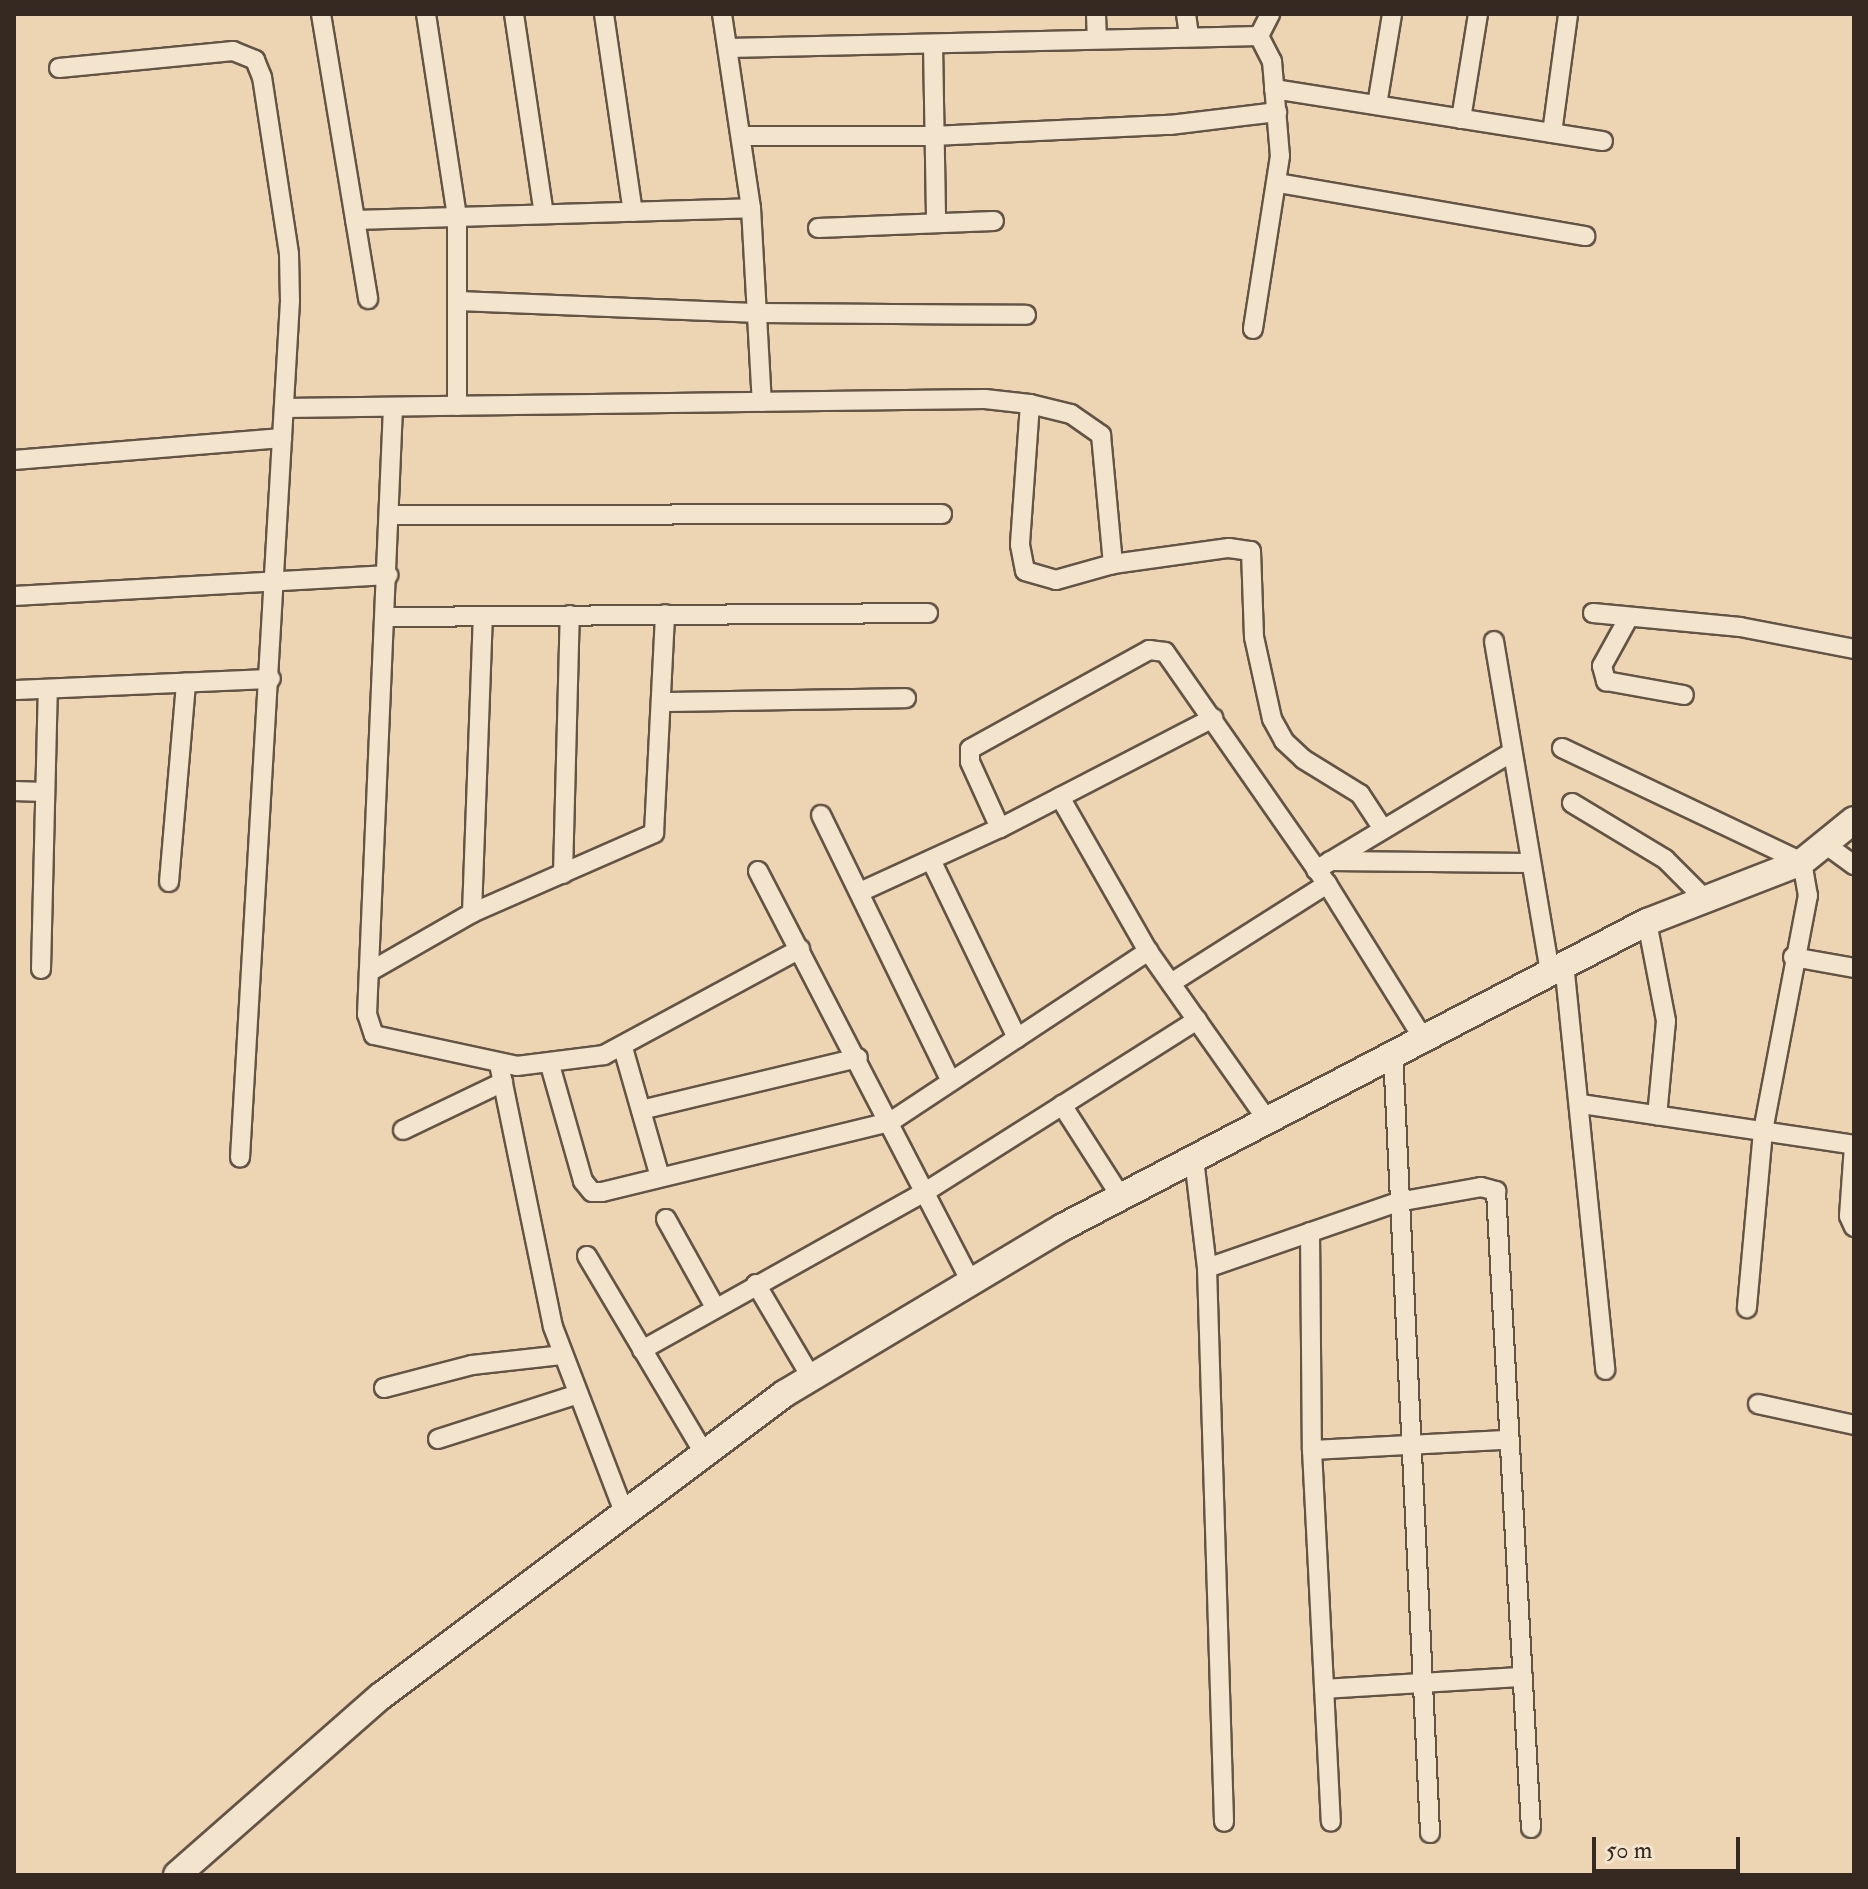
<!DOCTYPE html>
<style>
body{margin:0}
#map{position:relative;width:1868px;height:1889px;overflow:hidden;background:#edd5b3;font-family:"IM FELL Double Pica",serif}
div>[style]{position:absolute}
.roads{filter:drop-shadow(2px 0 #635446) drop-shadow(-2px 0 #635446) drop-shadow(0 2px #635446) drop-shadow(0 -2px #635446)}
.minor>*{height:18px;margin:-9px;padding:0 9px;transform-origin:9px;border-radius:9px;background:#f3e4ce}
.secondary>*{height:26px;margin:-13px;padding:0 13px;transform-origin:13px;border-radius:13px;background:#f3e4ce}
span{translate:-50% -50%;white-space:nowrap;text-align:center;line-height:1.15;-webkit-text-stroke:7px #f3e4ce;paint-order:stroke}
.frame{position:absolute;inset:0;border:16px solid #352921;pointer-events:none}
.scale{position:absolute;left:1592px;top:1837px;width:148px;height:36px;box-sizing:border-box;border:4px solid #352921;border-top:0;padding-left:10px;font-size:24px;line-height:28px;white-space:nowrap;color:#352921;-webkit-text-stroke:6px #f3e4ce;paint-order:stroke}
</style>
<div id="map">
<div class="roads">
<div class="minor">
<div style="left:321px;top:14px;width:289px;rotate:80.6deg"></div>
<div style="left:426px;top:14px;width:205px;rotate:81.3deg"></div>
<div style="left:457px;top:217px;width:189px;rotate:90deg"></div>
<div style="left:514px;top:14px;width:202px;rotate:81.5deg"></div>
<div style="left:604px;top:14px;width:200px;rotate:81.7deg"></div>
<div style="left:722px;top:14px;width:196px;rotate:81.5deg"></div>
<div style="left:751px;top:208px;width:194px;rotate:86.8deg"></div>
<div style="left:1096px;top:14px;width:25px;rotate:88deg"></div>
<div style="left:1186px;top:14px;width:22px;rotate:82deg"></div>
<div style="left:1259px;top:36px;width:25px;rotate:-63deg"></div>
<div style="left:933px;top:44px;width:179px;rotate:89deg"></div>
<div style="left:728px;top:48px;width:531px;rotate:-1.29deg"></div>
<div style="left:1259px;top:36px;width:28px;rotate:63deg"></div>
<div style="left:1272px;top:61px;width:95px;rotate:85.2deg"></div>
<div style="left:1280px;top:156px;width:175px;rotate:98.9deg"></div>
<div style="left:59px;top:68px;width:175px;rotate:-5.6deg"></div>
<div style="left:233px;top:51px;width:24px;rotate:22deg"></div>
<div style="left:255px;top:60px;width:18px;rotate:68deg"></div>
<div style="left:262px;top:77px;width:179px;rotate:81.3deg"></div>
<div style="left:289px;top:254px;width:47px;rotate:88.8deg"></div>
<div style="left:290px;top:301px;width:858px;rotate:93.34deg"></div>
<div style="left:1274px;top:89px;width:333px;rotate:9deg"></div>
<div style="left:1377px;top:105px;width:92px;rotate:-80.6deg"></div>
<div style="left:1461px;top:119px;width:106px;rotate:-80.8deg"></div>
<div style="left:1552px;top:133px;width:120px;rotate:-82.3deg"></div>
<div style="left:743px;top:136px;width:190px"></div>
<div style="left:933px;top:136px;width:237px;rotate:-2.7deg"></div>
<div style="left:1170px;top:125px;width:108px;rotate:-6.9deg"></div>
<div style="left:1278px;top:183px;width:312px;rotate:9.8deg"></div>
<div style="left:355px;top:220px;width:396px;rotate:-1.7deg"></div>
<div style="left:818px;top:228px;width:176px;rotate:-2.3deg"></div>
<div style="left:458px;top:301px;width:302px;rotate:2.3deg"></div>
<div style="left:760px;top:313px;width:266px;rotate:0.4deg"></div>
<div style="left:1030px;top:404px;width:141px;rotate:94.1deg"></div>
<div style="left:1020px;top:545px;width:26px;rotate:79deg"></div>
<div style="left:1025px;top:571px;width:32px;rotate:16deg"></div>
<div style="left:1056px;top:580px;width:59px;rotate:-15.7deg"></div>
<div style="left:1113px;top:564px;width:117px;rotate:-7.9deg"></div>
<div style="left:1229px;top:548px;width:22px;rotate:8deg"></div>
<div style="left:1251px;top:551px;width:86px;rotate:88deg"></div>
<div style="left:1254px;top:637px;width:84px;rotate:77.6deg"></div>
<div style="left:1272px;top:719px;width:25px;rotate:61deg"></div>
<div style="left:1284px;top:741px;width:26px;rotate:43deg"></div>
<div style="left:1303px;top:759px;width:67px;rotate:31.6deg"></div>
<div style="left:1360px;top:794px;width:42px;rotate:56.7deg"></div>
<div style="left:393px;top:407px;width:608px;rotate:92.45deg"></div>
<div style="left:367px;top:1014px;width:22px;rotate:72deg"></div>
<div style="left:374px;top:1035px;width:146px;rotate:12.2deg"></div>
<div style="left:517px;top:1066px;width:88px;rotate:-7.2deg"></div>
<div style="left:604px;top:1055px;width:223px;rotate:-28.4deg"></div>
<div style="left:284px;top:408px;width:701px;rotate:-0.74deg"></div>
<div style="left:985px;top:399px;width:45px;rotate:6.3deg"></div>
<div style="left:1030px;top:404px;width:42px;rotate:13.7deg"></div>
<div style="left:1071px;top:414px;width:37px;rotate:35deg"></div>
<div style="left:1101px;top:435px;width:130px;rotate:84.7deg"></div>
<div style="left:14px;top:460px;width:269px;rotate:-4.7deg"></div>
<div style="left:390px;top:515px;width:552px;rotate:-0.1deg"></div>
<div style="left:14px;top:596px;width:375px;rotate:-3.2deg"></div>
<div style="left:1593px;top:613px;width:148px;rotate:5.4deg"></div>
<div style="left:1740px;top:627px;width:116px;rotate:10.9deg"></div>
<div style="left:387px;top:617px;width:541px;rotate:-0.42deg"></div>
<div style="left:1629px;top:617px;width:56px;rotate:118.9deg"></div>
<div style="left:1602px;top:666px;width:16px;rotate:75deg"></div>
<div style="left:1606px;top:681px;width:79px;rotate:10.2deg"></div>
<div style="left:1494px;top:641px;width:335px;rotate:80.4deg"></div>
<div style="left:14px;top:690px;width:257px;rotate:-2.5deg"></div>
<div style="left:662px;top:702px;width:244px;rotate:-0.9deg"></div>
<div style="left:1562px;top:748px;width:266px;rotate:25.4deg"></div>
<div style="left:1802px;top:862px;width:34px;rotate:80deg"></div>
<div style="left:1808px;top:895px;width:240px;rotate:100.8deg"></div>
<div style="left:1763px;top:1131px;width:178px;rotate:95.2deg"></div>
<div style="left:14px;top:791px;width:30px;rotate:2deg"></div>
<div style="left:1060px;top:797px;width:177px;rotate:60.3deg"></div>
<div style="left:1148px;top:951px;width:207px;rotate:54.8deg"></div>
<div style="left:1572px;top:803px;width:109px;rotate:31.1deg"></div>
<div style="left:1665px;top:859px;width:57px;rotate:45deg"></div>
<div style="left:821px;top:815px;width:296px;rotate:64deg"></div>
<div style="left:1000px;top:828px;width:72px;rotate:-114.4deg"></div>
<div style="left:970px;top:762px;width:13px;rotate:-90deg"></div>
<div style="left:970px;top:749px;width:205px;rotate:-28.9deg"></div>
<div style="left:1149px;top:650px;width:16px;rotate:7deg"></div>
<div style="left:1165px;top:652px;width:283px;rotate:55.1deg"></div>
<div style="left:1327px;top:884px;width:181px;rotate:58.1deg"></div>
<div style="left:1825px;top:844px;width:36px;rotate:36deg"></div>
<div style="left:931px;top:860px;width:198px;rotate:64.2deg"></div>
<div style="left:1330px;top:861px;width:198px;rotate:0.6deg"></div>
<div style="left:1316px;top:870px;width:229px;rotate:-31deg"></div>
<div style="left:758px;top:871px;width:463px;rotate:62.6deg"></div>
<div style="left:563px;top:874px;width:259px;rotate:-88.5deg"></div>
<div style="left:169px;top:882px;width:200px;rotate:-85.1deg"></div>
<div style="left:860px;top:892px;width:154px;rotate:-24.6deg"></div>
<div style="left:1000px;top:828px;width:240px;rotate:-27.3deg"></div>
<div style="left:472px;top:913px;width:297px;rotate:-87.9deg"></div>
<div style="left:1647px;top:922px;width:101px;rotate:79.1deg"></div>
<div style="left:1666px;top:1021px;width:95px;rotate:95.4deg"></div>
<div style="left:1793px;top:957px;width:62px;rotate:10.2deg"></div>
<div style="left:1564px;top:963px;width:409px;rotate:84.2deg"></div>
<div style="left:41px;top:969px;width:278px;rotate:-88.6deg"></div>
<div style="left:369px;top:972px;width:119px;rotate:-29.8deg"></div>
<div style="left:472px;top:913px;width:199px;rotate:-23.7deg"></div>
<div style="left:654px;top:833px;width:219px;rotate:-87.1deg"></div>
<div style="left:1171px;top:983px;width:185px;rotate:-32.4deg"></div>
<div style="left:623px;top:1048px;width:134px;rotate:74deg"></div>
<div style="left:1393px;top:1053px;width:781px;rotate:87.28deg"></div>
<div style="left:499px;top:1064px;width:268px;rotate:78.4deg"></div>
<div style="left:553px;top:1327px;width:198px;rotate:69deg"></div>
<div style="left:550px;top:1065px;width:121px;rotate:74.1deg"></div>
<div style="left:583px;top:1181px;width:14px;rotate:51deg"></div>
<div style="left:592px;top:1192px;width:10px"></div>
<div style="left:602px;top:1192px;width:296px;rotate:-13.7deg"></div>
<div style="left:890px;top:1122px;width:310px;rotate:-33.5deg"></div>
<div style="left:1581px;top:1104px;width:276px;rotate:8.5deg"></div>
<div style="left:1062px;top:1105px;width:109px;rotate:57.3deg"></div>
<div style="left:641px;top:1110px;width:223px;rotate:-13.5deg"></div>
<div style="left:403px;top:1130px;width:111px;rotate:-25.6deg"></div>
<div style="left:1854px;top:1146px;width:70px;rotate:94.1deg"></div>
<div style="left:1849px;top:1216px;width:12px;rotate:66deg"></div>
<div style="left:1194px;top:1159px;width:110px;rotate:83.2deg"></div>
<div style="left:1207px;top:1268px;width:554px;rotate:88.24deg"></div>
<div style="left:666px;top:1219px;width:101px;rotate:60.9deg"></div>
<div style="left:1310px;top:1232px;width:218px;rotate:89.5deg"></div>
<div style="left:1312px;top:1450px;width:372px;rotate:87.1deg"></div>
<div style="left:587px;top:1256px;width:226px;rotate:59.3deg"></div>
<div style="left:1207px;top:1268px;width:202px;rotate:-19.1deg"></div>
<div style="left:1398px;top:1202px;width:84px;rotate:-10.2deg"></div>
<div style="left:1481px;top:1187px;width:16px;rotate:15deg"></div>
<div style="left:1496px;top:1191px;width:638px;rotate:86.86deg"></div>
<div style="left:756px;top:1284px;width:108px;rotate:59.4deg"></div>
<div style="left:642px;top:1350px;width:324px;rotate:-29.2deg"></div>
<div style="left:925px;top:1192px;width:322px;rotate:-32.3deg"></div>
<div style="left:384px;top:1388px;width:91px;rotate:-14.6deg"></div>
<div style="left:472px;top:1365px;width:92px;rotate:-6.3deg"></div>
<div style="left:1758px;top:1404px;width:98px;rotate:12.3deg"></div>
<div style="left:438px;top:1439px;width:147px;rotate:-17.8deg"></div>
<div style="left:1312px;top:1450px;width:194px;rotate:-3deg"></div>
<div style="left:1324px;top:1689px;width:199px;rotate:-3.5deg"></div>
</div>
<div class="secondary">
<div style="left:177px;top:1875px;width:271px;rotate:-41.3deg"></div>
<div style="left:381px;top:1696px;width:504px;rotate:-36.85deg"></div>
<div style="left:784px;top:1394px;width:325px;rotate:-30.9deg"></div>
<div style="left:1063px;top:1227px;width:659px;rotate:-27.58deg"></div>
<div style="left:1647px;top:922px;width:166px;rotate:-21.2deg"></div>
<div style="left:1802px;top:862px;width:67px;rotate:-38.9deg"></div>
</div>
</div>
<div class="frame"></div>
<div class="scale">50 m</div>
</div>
